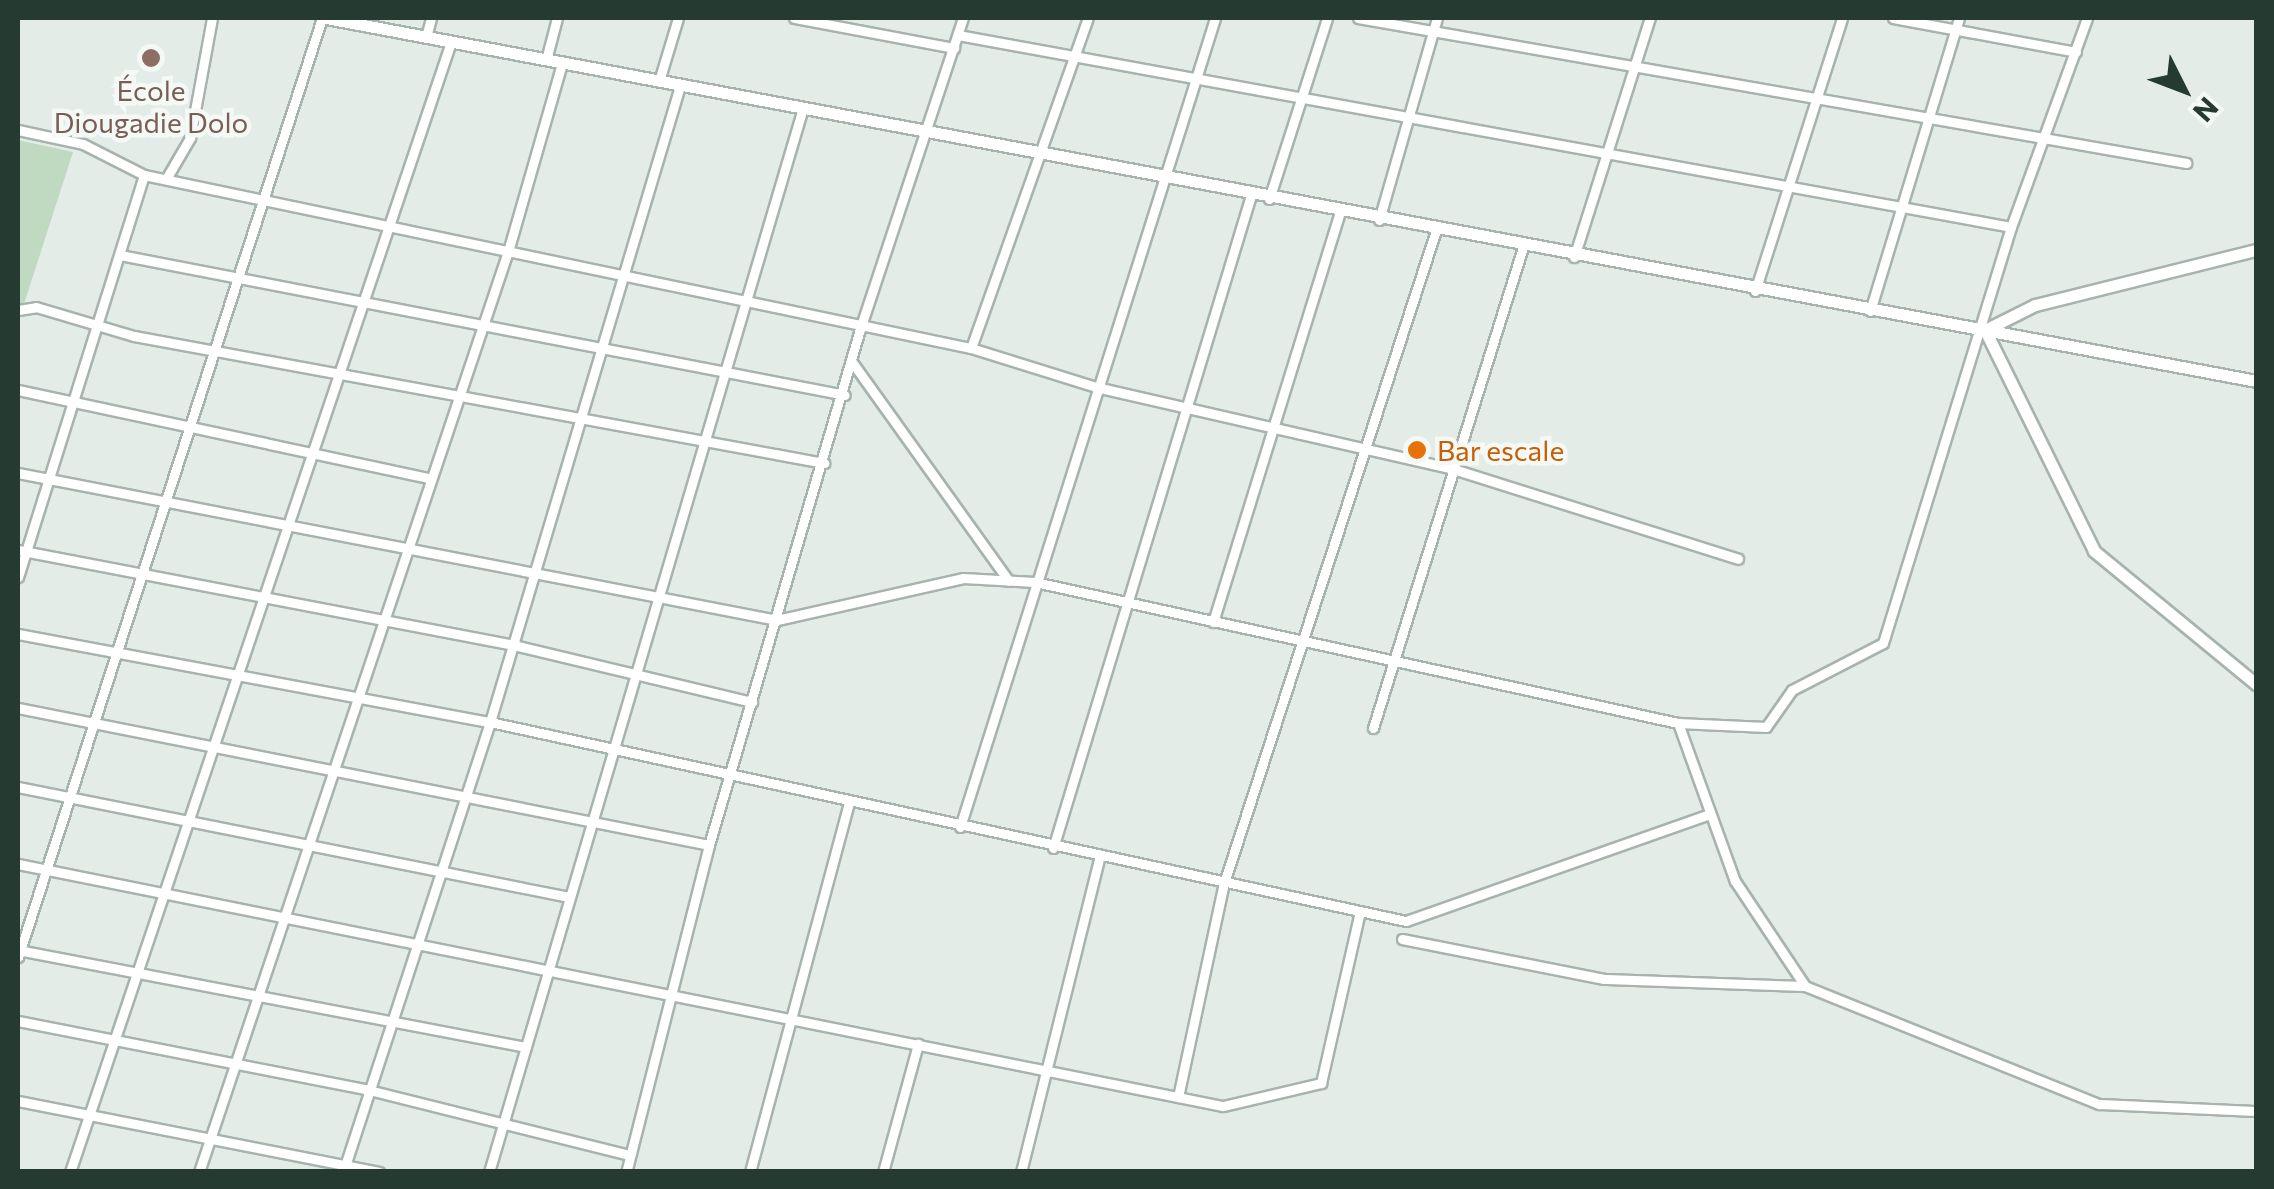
<!DOCTYPE html>
<meta charset="utf-8">
<style>
body{margin:0}
#map{position:relative;width:2274px;height:1189px;overflow:hidden;background:#e4ece7;font-family:Commissioner,sans-serif}
div>[style]{position:absolute}
.green>*{inset:0;background:#bfdac1}
.roads{filter:drop-shadow(2px 0 #a7b3ad) drop-shadow(-2px 0 #a7b3ad) drop-shadow(0 2px #a7b3ad) drop-shadow(0 -2px #a7b3ad)}
.minor>*{height:9px;margin:-4.5px;padding:0 4.5px;transform-origin:4.5px;border-radius:4.5px;background:#fff}
.tertiary>*{height:11px;margin:-5.5px;padding:0 5.5px;transform-origin:5.5px;border-radius:5.5px;background:#fff}
.dots>*{width:28px;height:28px;translate:-50% -50%;box-sizing:border-box;border:5px solid #f4f9f5;border-radius:50%}
span{translate:-50% -50%;white-space:nowrap;text-align:center;line-height:1.15;-webkit-text-stroke:9px #f4f9f5;paint-order:stroke}
.education-label{font-size:28px;color:#785e54}
.food-label{font-size:28px;color:#c56008}
.left{translate:0 -50%;text-align:left}
.frame{position:absolute;inset:0;border:20px solid #253b31;pointer-events:none}
.north{position:absolute;left:2134px;top:40px;width:100px;height:100px;-webkit-text-stroke:8px #f4f9f5;paint-order:stroke;rotate:132deg;font-size:28px;font-weight:700;line-height:40px;text-align:center;color:#253b31}
.north::after{content:'';display:block;margin:auto;width:35px;height:45px;background:#253b31;clip-path:polygon(50% 0,100% 100%,50% 72%,0 100%)}
</style>
<div id="map">
<div class="green">
<div style="clip-path:polygon(18px 140px,73px 152px,24px 304px,18px 303px)"></div>
</div>
<div class="roads">
<div class="minor">
<div style="left:794px;top:18px;width:163px;rotate:10.6deg"></div>
<div style="left:1358px;top:18px;width:841px;rotate:9.93deg"></div>
<div style="left:1893px;top:18px;width:186px;rotate:10.5deg"></div>
<div style="left:958px;top:35px;width:1070px;rotate:10.33deg"></div>
<div style="left:426px;top:37px;width:20px;rotate:-75deg"></div>
<div style="left:546px;top:60px;width:43px;rotate:-75.3deg"></div>
<div style="left:659px;top:81px;width:66px;rotate:-73.2deg"></div>
<div style="left:18px;top:130px;width:66px;rotate:12.2deg"></div>
<div style="left:83px;top:144px;width:68px;rotate:26.9deg"></div>
<div style="left:144px;top:175px;width:845px;rotate:11.82deg"></div>
<div style="left:971px;top:348px;width:131px;rotate:17.3deg"></div>
<div style="left:1096px;top:387px;width:363px;rotate:12.9deg"></div>
<div style="left:1450px;top:468px;width:302px;rotate:17.5deg"></div>
<div style="left:166px;top:179px;width:48px;rotate:-59.7deg"></div>
<div style="left:190px;top:138px;width:122px;rotate:-79.6deg"></div>
<div style="left:1269px;top:199px;width:190px;rotate:-72.2deg"></div>
<div style="left:1379px;top:220px;width:210px;rotate:-74deg"></div>
<div style="left:120px;top:255px;width:738px;rotate:10.93deg"></div>
<div style="left:1574px;top:257px;width:251px;rotate:-72.4deg"></div>
<div style="left:1755px;top:291px;width:287px;rotate:-72.3deg"></div>
<div style="left:18px;top:310px;width:18px;rotate:-9deg"></div>
<div style="left:36px;top:307px;width:102px;rotate:16.5deg"></div>
<div style="left:134px;top:336px;width:702px;rotate:10.43deg"></div>
<div style="left:1870px;top:311px;width:306px;rotate:-73.1deg"></div>
<div style="left:971px;top:348px;width:350px;rotate:-70.5deg"></div>
<div style="left:852px;top:362px;width:269px;rotate:54.4deg"></div>
<div style="left:18px;top:390px;width:420px;rotate:12.1deg"></div>
<div style="left:18px;top:473px;width:773px;rotate:10.96deg"></div>
<div style="left:777px;top:620px;width:191px;rotate:-12.7deg"></div>
<div style="left:963px;top:578px;width:72px;rotate:3.2deg"></div>
<div style="left:1035px;top:582px;width:658px;rotate:12.37deg"></div>
<div style="left:1678px;top:723px;width:88px;rotate:2.6deg"></div>
<div style="left:1766px;top:727px;width:45px;rotate:-54.9deg"></div>
<div style="left:1792px;top:690px;width:102px;rotate:-27.3deg"></div>
<div style="left:1883px;top:643px;width:435px;rotate:-72.9deg"></div>
<div style="left:2011px;top:227px;width:222px;rotate:-70deg"></div>
<div style="left:18px;top:550px;width:505px;rotate:10.84deg"></div>
<div style="left:514px;top:645px;width:245px;rotate:13.5deg"></div>
<div style="left:18px;top:577px;width:421px;rotate:-72.6deg"></div>
<div style="left:1213px;top:622px;width:429px;rotate:-72.8deg"></div>
<div style="left:18px;top:634px;width:480px;rotate:10.6deg"></div>
<div style="left:490px;top:722px;width:937px;rotate:12.26deg"></div>
<div style="left:1406px;top:921px;width:322px;rotate:-19.4deg"></div>
<div style="left:18px;top:708px;width:704px;rotate:11.21deg"></div>
<div style="left:709px;top:845px;width:337px;rotate:104.2deg"></div>
<div style="left:1678px;top:723px;width:168px;rotate:70.2deg"></div>
<div style="left:1735px;top:881px;width:126px;rotate:56.3deg"></div>
<div style="left:1805px;top:986px;width:317px;rotate:21.9deg"></div>
<div style="left:2099px;top:1104px;width:157px;rotate:2.6deg"></div>
<div style="left:1373px;top:728px;width:504px;rotate:-72.68deg"></div>
<div style="left:18px;top:787px;width:562px;rotate:11.29deg"></div>
<div style="left:960px;top:827px;width:848px;rotate:-72.5deg"></div>
<div style="left:709px;top:845px;width:538px;rotate:-73.69deg"></div>
<div style="left:860px;top:329px;width:328px;rotate:-71.7deg"></div>
<div style="left:1053px;top:848px;width:682px;rotate:-73.13deg"></div>
<div style="left:18px;top:864px;width:1229px;rotate:11.36deg"></div>
<div style="left:1223px;top:1106px;width:101px;rotate:-13.2deg"></div>
<div style="left:1321px;top:1083px;width:176px;rotate:-77.2deg"></div>
<div style="left:1402px;top:939px;width:206px;rotate:11.2deg"></div>
<div style="left:1604px;top:979px;width:201px;rotate:2deg"></div>
<div style="left:18px;top:950px;width:517px;rotate:10.81deg"></div>
<div style="left:18px;top:957px;width:987px;rotate:-72.06deg"></div>
<div style="left:18px;top:1021px;width:354px;rotate:11.1deg"></div>
<div style="left:365px;top:1089px;width:273px;rotate:14deg"></div>
<div style="left:1178px;top:1097px;width:219px;rotate:-77.9deg"></div>
<div style="left:1224px;top:883px;width:687px;rotate:-72.01deg"></div>
<div style="left:18px;top:1101px;width:368px;rotate:11.1deg"></div>
<div style="left:70px;top:1172px;width:1193px;rotate:-71.37deg"></div>
<div style="left:199px;top:1172px;width:975px;rotate:-71.45deg"></div>
<div style="left:509px;top:248px;width:192px;rotate:-74deg"></div>
<div style="left:343px;top:1172px;width:473px;rotate:-71.9deg"></div>
<div style="left:490px;top:722px;width:664px;rotate:-73.37deg"></div>
<div style="left:489px;top:1172px;width:1109px;rotate:-73.56deg"></div>
<div style="left:750px;top:1172px;width:383px;rotate:-75deg"></div>
<div style="left:883px;top:1172px;width:133px;rotate:-74.7deg"></div>
<div style="left:1021px;top:1172px;width:324px;rotate:-76deg"></div>
</div>
<div class="tertiary">
<div style="left:326px;top:18px;width:1964px;rotate:10.65deg"></div>
<div style="left:1985px;top:330px;width:246px;rotate:63.7deg"></div>
<div style="left:2094px;top:551px;width:210px;rotate:39.4deg"></div>
<div style="left:1985px;top:330px;width:56px;rotate:-26.6deg"></div>
<div style="left:2035px;top:305px;width:228px;rotate:-14deg"></div>
</div>
</div>
<div class="dots">
<div style="left:151px;top:58px;background:#8d6e63"></div>
<div style="left:1417px;top:450px;background:#e8710a"></div>
</div>
<div class="education-label">
<span style="left:151px;top:106px">École<br>Diougadie Dolo</span>
</div>
<div class="food-label">
<span class="left" style="left:1437px;top:450px">Bar escale</span>
</div>
<div class="frame"></div>
<div class="north">N</div>
</div>
